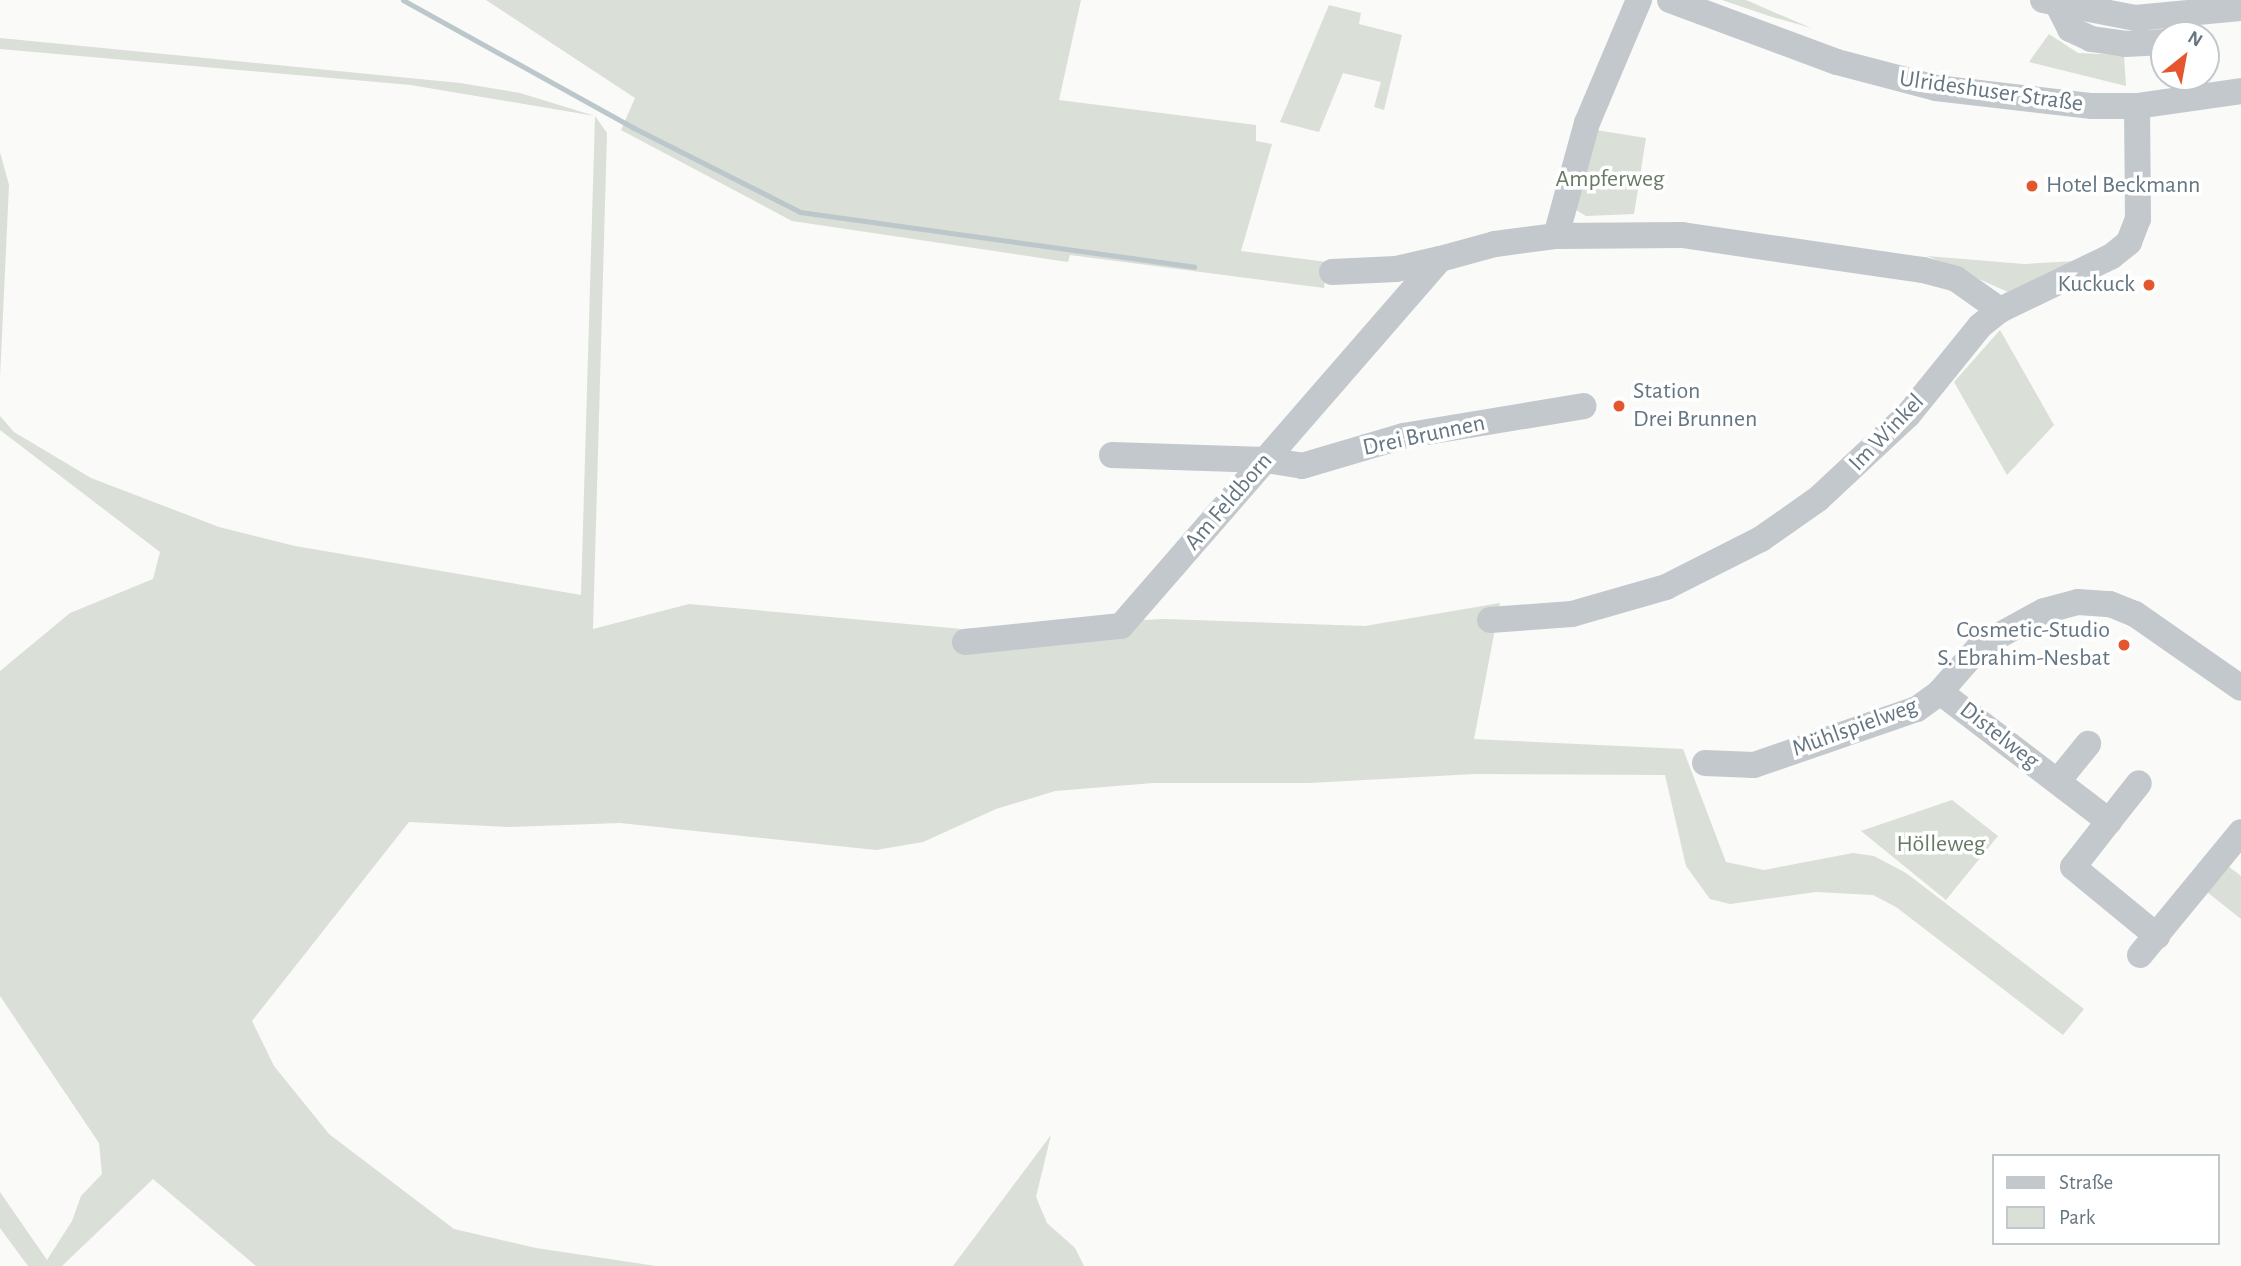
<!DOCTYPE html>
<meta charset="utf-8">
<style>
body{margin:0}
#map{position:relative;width:2241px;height:1266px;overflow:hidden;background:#fafaf8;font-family:"Alegreya Sans",sans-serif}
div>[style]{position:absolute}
.green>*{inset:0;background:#dadfd7}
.stream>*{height:5px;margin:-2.5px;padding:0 2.5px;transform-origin:2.5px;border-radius:2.5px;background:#bbc7cb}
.minor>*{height:26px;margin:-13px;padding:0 13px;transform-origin:13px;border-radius:13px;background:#c3c8cc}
.dots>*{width:19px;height:19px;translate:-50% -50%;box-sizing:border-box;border:4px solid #fff;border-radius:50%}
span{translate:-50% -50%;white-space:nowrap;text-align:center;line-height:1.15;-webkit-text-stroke:7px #fff;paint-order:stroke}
.street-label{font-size:24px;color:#657683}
.park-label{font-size:24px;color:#687a64}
.poi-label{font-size:24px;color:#657683}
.left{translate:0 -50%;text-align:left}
.right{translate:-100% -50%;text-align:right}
.legend{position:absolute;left:1992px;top:1154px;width:228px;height:91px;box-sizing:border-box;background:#fff;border:2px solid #c1c8cd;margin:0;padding:9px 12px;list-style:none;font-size:21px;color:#657683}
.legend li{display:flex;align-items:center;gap:14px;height:35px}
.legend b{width:35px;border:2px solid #c1c8cd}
.north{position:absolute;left:2150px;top:21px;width:70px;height:70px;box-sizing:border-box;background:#fff;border:2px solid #c1c8cd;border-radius:50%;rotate:31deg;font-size:19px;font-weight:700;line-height:28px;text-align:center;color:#657683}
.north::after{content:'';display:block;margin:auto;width:24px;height:32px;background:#e4572e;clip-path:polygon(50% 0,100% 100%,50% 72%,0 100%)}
</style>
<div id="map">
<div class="green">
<div style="clip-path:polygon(486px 0,1081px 0,1059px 100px,1256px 125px,1256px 141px,1272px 144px,1241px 251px,1327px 262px,1324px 288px,1070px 255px,1068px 262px,792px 221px,621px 130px,635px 98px)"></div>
<div style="clip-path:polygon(1722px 0,1746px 0,1811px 28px,1769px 16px)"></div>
<div style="clip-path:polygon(1329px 5px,1361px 13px,1359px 24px,1402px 35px,1384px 110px,1374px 107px,1381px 82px,1343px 73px,1319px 132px,1280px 122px)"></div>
<div style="clip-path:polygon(2049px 34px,2078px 53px,2124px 55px,2126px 86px,2029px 62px)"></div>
<div style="clip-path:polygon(0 38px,460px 83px,520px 93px,595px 116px,607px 133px,593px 629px,689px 604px,962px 629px,1164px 619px,1365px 626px,1500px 603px,1474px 739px,1683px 749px,1726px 862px,1764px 870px,1853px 853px,1874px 856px,1906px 873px,2084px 1009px,2063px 1035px,1896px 907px,1873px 895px,1816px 892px,1730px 904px,1710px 899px,1686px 866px,1665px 775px,1475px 774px,1309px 783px,1153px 783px,1055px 791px,996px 809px,923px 842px,876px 850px,620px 823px,509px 827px,409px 822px,252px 1021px,274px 1066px,329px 1134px,454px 1229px,536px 1248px,656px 1266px,256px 1266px,153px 1179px,62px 1266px,28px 1266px,0 1228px,0 1192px,47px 1260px,72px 1221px,81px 1196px,102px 1174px,99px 1143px,0 996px,0 671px,70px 613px,153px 579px,160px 552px,0 430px,0 416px,14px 432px,91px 478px,219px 527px,295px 546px,581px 595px,595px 116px,411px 85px,0 49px)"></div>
<div style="clip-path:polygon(1596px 130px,1646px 138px,1634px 214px,1586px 216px,1571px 207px)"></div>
<div style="clip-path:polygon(0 152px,9px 185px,0 378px)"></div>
<div style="clip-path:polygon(1927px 256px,2024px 264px,2075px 261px,2008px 292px)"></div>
<div style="clip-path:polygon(2000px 330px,2054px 425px,2007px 475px,1954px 382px)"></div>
<div style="clip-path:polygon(1952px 800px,1998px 836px,1946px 900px,1861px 831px)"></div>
<div style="clip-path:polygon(2228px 866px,2241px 876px,2241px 919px,2207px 892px)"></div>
<div style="clip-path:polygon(1051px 1135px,1036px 1197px,1047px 1223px,1075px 1248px,1084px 1266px,953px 1266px)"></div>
</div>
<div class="stream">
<div style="left:403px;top:0;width:262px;rotate:29deg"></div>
<div style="left:632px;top:127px;width:188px;rotate:26.8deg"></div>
<div style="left:800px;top:212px;width:398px;rotate:7.9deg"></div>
</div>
<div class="minor">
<div style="left:1670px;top:0;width:178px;rotate:20.4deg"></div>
<div style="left:1837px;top:62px;width:102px;rotate:14.7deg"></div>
<div style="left:1936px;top:88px;width:157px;rotate:6.6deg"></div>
<div style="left:2092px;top:106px;width:45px"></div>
<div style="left:2137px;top:106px;width:105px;rotate:-8.2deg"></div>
<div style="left:2043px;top:0;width:94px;rotate:11.1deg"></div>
<div style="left:2135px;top:18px;width:106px;rotate:-5.4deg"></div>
<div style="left:2058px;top:5px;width:27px;rotate:63deg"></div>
<div style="left:2070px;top:29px;width:23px;rotate:25deg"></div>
<div style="left:2091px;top:39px;width:34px;rotate:8deg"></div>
<div style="left:2125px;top:44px;width:39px;rotate:-3deg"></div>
<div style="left:1556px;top:236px;width:126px;rotate:-0.5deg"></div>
<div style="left:1682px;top:235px;width:244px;rotate:8.3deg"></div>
<div style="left:1923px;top:270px;width:34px;rotate:15deg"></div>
<div style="left:1956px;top:279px;width:54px;rotate:35.2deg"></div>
<div style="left:1332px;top:272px;width:64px;rotate:-2.7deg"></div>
<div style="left:1396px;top:269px;width:45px;rotate:-12.8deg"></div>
<div style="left:1112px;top:455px;width:154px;rotate:1.9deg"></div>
<div style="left:1266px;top:460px;width:36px;rotate:9deg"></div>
<div style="left:1302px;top:466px;width:105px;rotate:-16.5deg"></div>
<div style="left:1403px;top:436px;width:183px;rotate:-9.4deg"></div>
<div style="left:1490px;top:620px;width:82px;rotate:-4.2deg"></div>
<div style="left:1572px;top:614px;width:98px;rotate:-16deg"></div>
<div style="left:1666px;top:587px;width:106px;rotate:-26.8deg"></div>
<div style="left:1761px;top:539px;width:70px;rotate:-35.1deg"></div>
<div style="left:1818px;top:499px;width:123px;rotate:-43deg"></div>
<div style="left:1908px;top:415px;width:114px;rotate:-51deg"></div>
<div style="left:1980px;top:326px;width:26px;rotate:-39deg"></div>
<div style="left:2000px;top:310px;width:124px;rotate:-25.7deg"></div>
<div style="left:2112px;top:256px;width:22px;rotate:-39deg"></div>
<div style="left:2129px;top:242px;width:25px;rotate:-69deg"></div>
<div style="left:2138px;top:219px;width:113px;rotate:-90.5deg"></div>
<div style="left:965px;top:642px;width:157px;rotate:-5.9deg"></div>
<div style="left:1121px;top:626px;width:486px;rotate:-49deg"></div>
<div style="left:1440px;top:259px;width:57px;rotate:-15.3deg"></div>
<div style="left:1495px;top:244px;width:62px;rotate:-7.5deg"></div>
<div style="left:1556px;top:236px;width:117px;rotate:-74.7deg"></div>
<div style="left:1587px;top:123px;width:134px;rotate:-67.1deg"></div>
<div style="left:1940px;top:692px;width:213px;rotate:37.4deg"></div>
<div style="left:2109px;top:821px;width:58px;rotate:128deg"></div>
<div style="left:2073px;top:867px;width:109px;rotate:39.4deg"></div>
<div style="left:1705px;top:763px;width:49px;rotate:2.3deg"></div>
<div style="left:1754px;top:765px;width:172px;rotate:-19deg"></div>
<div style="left:1917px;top:709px;width:29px;rotate:-36deg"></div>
<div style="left:1940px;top:692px;width:61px;rotate:-49deg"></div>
<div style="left:1980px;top:646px;width:73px;rotate:-28.7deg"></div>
<div style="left:2044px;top:611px;width:35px;rotate:-15deg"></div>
<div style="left:2078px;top:602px;width:32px;rotate:4deg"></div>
<div style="left:2110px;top:604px;width:27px;rotate:22deg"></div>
<div style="left:2135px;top:614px;width:129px;rotate:34.9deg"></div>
<div style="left:2058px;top:781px;width:48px;rotate:-51deg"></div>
<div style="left:2109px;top:821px;width:48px;rotate:-51.7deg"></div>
<div style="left:2140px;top:955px;width:159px;rotate:-50.6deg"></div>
</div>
<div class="dots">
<div style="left:2032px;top:186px;background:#e4572e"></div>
<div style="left:2149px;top:285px;background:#e4572e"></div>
<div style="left:1619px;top:406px;background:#e4572e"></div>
<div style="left:2124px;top:645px;background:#e4572e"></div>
</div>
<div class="street-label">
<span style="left:1991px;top:92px;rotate:8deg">Ulrideshuser Straße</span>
<span style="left:1887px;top:433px;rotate:-46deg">Im Winkel</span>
<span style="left:1424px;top:436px;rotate:-12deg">Drei Brunnen</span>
<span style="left:1229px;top:502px;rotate:-49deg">Am Feldborn</span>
<span style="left:1855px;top:728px;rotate:-20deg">Mühlspielweg</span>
<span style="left:1999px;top:736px;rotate:38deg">Distelweg</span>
</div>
<div class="park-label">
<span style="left:1610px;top:180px">Ampferweg</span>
<span style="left:1941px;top:845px">Hölleweg</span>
</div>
<div class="poi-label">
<span class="left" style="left:2046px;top:186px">Hotel Beckmann</span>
<span class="right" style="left:2135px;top:285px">Kuckuck</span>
<span class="left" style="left:1633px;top:406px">Station<br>Drei Brunnen</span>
<span class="right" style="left:2110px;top:645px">Cosmetic-Studio<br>S. Ebrahim-Nesbat</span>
</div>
<ul class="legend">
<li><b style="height:9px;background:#c3c8cc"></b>Straße</li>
<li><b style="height:19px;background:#dadfd7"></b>Park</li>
</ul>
<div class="north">N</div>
</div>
